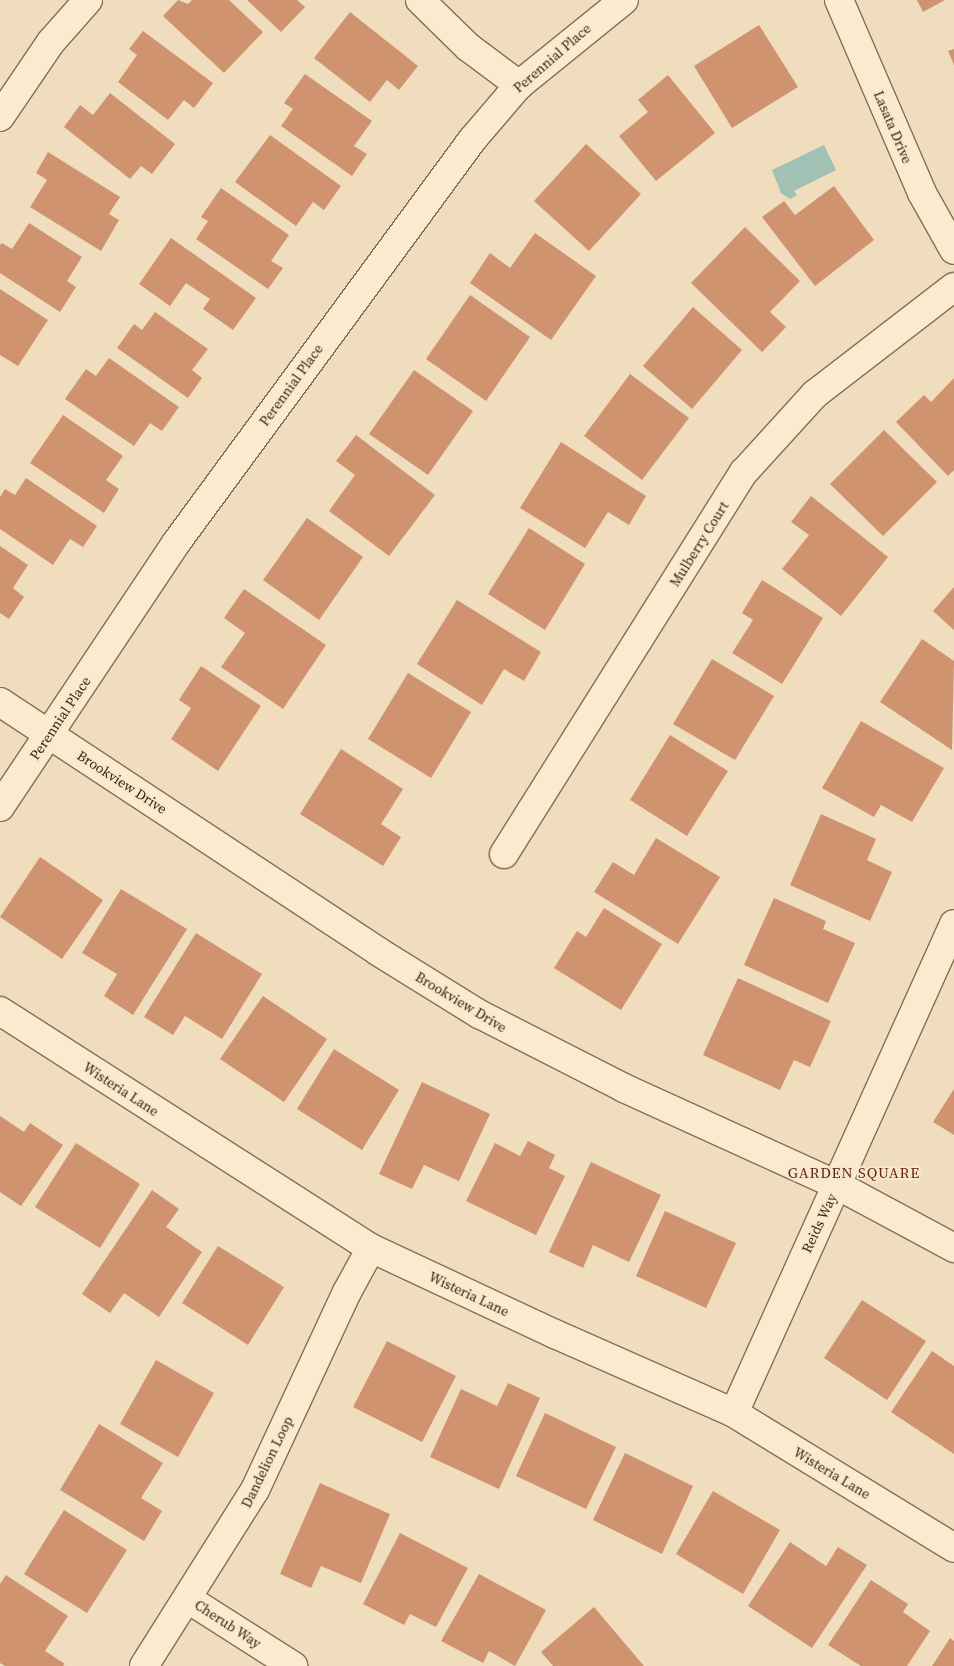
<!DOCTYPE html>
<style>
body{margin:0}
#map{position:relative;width:954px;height:1666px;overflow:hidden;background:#f0ddbd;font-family:"Source Serif 4",serif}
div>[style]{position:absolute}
.water>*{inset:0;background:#a1c1b5}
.building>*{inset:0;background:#d09370}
.roads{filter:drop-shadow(1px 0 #886d55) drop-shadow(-1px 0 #886d55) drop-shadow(0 1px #886d55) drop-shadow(0 -1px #886d55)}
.minor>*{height:28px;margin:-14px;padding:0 14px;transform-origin:14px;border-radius:14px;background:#faebd0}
span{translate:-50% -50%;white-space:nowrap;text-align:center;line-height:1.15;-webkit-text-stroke:4px #f7e8cc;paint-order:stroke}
.street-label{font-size:14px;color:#36271b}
.neighbourhood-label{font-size:15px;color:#652418;letter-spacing:1px}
</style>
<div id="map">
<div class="water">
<div style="clip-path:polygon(824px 145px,836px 170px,794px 191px,797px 195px,790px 199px,781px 193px,772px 170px)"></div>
</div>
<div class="building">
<div style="clip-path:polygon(178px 0,188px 4px,192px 0,229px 0,263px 32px,224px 73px,163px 16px)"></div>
<div style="clip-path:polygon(247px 0,297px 0,305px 7px,281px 32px)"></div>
<div style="clip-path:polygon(917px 0,945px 0,923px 12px)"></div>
<div style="clip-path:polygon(350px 12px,418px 66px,399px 90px,387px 80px,370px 102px,314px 58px)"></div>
<div style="clip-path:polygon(759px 25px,798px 87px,732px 128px,694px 66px)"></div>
<div style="clip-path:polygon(143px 31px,213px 83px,194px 108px,184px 100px,168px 120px,118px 82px,137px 55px,129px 49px)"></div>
<div style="clip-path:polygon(954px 49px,954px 65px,948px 51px)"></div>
<div style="clip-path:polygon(305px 74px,372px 121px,354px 146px,367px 154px,352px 176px,281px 126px,293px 109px,284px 103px)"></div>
<div style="clip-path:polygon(668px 75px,715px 133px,656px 181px,619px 136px,648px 112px,638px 100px)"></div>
<div style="clip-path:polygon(110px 93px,175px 144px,152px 174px,141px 166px,130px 179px,64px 127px,80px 105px,93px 115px)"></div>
<div style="clip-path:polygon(270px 135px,341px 186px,324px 210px,313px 202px,296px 226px,235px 182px)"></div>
<div style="clip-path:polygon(586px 144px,641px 194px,589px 251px,534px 201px)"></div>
<div style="clip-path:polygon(48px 152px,120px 197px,109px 214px,119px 220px,101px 251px,30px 207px,47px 180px,36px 173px)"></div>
<div style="clip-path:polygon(834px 186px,874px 240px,815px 286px,762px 217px,784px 201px,795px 215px)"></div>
<div style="clip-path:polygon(221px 188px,289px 235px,271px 261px,283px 268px,268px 289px,196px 239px,208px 221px,201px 217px)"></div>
<div style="clip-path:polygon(29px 223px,82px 257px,67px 281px,76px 287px,60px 312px,0 273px,0 245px,2px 243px,12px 249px)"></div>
<div style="clip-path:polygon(745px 227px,800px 281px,770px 312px,786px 327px,762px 352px,691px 283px)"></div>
<div style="clip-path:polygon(535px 233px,596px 276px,551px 340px,470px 283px,490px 253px,510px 268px)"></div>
<div style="clip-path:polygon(171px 238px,256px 298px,233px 330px,203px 309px,210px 299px,186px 283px,170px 306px,139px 284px)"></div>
<div style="clip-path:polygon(0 289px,48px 320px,18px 366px,0 355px)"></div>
<div style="clip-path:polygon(470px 295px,530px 337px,486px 401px,426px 359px)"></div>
<div style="clip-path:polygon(693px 307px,742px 350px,692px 409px,643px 366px)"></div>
<div style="clip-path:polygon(155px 312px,208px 349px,192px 370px,202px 378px,188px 398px,117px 348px,134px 324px,142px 330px)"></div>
<div style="clip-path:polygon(109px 358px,179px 407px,162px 431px,150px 423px,134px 446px,65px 399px,86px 369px,96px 376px)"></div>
<div style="clip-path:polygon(414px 370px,473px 411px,428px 475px,369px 434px)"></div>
<div style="clip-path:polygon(630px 374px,689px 418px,642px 480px,584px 436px)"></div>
<div style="clip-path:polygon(954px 378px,954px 470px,948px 476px,896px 422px,924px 395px,931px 402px)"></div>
<div style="clip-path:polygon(63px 415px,123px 456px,106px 480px,119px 489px,104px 513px,30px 463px)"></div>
<div style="clip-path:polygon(884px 430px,937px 482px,883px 536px,830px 484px)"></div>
<div style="clip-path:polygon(356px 435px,435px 495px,389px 556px,329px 511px,355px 475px,336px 461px)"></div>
<div style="clip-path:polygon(561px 442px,646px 496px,629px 525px,608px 512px,585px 548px,520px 508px)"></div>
<div style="clip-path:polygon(26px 478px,97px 526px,83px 547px,70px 539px,53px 565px,0 529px,0 497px,5px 489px,15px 495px)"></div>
<div style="clip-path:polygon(811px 496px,888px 557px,841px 616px,782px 569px,809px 535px,791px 522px)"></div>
<div style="clip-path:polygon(307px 518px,363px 557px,319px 620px,263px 580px)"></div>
<div style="clip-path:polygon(529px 528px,585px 564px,545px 630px,488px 594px)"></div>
<div style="clip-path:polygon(0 546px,28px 565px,13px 588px,24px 597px,9px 619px,0 613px)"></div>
<div style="clip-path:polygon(762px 580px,823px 618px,782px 684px,732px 653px,753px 620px,742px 613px)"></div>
<div style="clip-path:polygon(954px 587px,954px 630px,933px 611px)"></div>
<div style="clip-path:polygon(244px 589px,326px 645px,283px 709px,221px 667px,245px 633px,224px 618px)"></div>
<div style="clip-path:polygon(457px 600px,541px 652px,524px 681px,504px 669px,482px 705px,417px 664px)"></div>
<div style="clip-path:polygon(922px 639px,954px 661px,952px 750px,880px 702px)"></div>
<div style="clip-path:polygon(712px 659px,774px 696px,735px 760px,673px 724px)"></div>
<div style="clip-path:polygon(201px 666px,261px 706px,218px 771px,171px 739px,191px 708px,179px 700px)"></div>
<div style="clip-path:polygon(408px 673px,471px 712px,431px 778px,368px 739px)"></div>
<div style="clip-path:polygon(861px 721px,944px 768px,912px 822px,881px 805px,874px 817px,822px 788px)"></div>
<div style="clip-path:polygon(670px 735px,728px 771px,687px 836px,630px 800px)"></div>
<div style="clip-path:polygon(341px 749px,403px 789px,381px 824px,401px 837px,383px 866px,300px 814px)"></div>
<div style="clip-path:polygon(821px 814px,876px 839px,867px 860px,892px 872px,870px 921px,790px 885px)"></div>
<div style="clip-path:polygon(656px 838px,720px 877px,678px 944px,594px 892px,613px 862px,634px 875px)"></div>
<div style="clip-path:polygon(40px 857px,103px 900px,62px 959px,0 917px)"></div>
<div style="clip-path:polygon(121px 889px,187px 929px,133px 1015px,104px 996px,117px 974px,82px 953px)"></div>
<div style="clip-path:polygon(774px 898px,826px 921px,823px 929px,855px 943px,828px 1003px,744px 965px)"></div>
<div style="clip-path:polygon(604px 908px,662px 944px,621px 1010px,554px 968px,577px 931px,586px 937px)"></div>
<div style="clip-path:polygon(196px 933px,262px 974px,222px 1039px,185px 1016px,173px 1035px,144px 1017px)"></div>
<div style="clip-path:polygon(738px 978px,831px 1021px,810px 1067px,794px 1060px,780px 1090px,703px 1055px)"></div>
<div style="clip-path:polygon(263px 996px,327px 1039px,284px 1102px,220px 1059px)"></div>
<div style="clip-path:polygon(334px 1049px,399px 1090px,362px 1150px,297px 1109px)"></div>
<div style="clip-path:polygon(422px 1082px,490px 1114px,459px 1181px,424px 1165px,412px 1189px,379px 1174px)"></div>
<div style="clip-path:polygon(954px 1089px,954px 1135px,933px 1122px)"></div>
<div style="clip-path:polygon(0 1116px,24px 1132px,30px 1123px,63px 1145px,21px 1206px,0 1192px)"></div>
<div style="clip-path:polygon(528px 1141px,555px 1155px,549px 1168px,565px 1176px,536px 1235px,466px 1201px,495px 1143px,520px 1156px)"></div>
<div style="clip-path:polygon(76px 1143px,140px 1184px,100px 1248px,35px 1207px)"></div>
<div style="clip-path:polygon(591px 1162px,661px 1195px,629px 1262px,593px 1245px,583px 1268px,549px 1252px)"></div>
<div style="clip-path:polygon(152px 1190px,179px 1209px,166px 1227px,202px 1252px,159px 1317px,124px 1293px,110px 1313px,82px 1294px)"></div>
<div style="clip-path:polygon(665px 1211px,736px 1243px,706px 1308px,636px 1276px)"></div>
<div style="clip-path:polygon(218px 1246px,284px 1287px,248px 1345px,182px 1303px)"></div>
<div style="clip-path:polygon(862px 1300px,926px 1341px,887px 1400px,824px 1358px)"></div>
<div style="clip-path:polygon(387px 1341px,456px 1376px,422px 1442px,353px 1407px)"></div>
<div style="clip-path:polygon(932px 1351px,954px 1366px,954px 1454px,891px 1412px)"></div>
<div style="clip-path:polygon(156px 1360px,214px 1393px,178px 1457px,120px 1424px)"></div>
<div style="clip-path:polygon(508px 1383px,540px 1398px,499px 1489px,430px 1457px,461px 1389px,497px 1406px)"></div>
<div style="clip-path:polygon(545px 1413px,616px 1447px,586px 1509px,516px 1476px)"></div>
<div style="clip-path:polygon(99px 1424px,163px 1463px,141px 1498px,162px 1511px,144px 1541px,60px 1490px)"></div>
<div style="clip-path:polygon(625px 1453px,693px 1486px,662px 1554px,593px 1520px)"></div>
<div style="clip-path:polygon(320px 1483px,390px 1514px,361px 1583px,321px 1566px,311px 1588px,280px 1574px)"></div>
<div style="clip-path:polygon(713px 1491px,780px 1530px,743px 1594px,676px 1554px)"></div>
<div style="clip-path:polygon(64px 1510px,127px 1550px,87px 1613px,24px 1574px)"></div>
<div style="clip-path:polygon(400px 1533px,468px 1568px,436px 1627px,410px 1614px,404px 1625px,363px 1604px)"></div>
<div style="clip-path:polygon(790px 1542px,826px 1566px,838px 1547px,867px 1565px,812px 1648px,748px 1606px)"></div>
<div style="clip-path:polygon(479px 1574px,546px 1610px,515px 1666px,489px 1651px,483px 1663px,441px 1641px)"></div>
<div style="clip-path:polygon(6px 1575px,68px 1616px,45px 1651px,65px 1664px,63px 1666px,5px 1666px,0 1663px,0 1584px)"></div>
<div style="clip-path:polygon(871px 1580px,908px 1604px,903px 1612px,930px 1631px,907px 1666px,861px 1666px,828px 1645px)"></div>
<div style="clip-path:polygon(594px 1607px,644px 1666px,553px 1666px,541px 1652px)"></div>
<div style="clip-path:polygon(950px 1638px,954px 1641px,954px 1666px,932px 1666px)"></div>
</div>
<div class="roads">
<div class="minor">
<div style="left:420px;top:0;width:67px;rotate:44.4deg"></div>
<div style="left:468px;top:47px;width:64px;rotate:36.7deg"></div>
<div style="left:839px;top:0;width:210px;rotate:66.7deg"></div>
<div style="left:922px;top:193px;width:65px;rotate:60.7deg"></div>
<div style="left:0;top:117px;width:91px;rotate:-55.8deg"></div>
<div style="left:51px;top:42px;width:56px;rotate:-48.6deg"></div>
<div style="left:0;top:702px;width:454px;rotate:33.4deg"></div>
<div style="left:379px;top:952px;width:118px;rotate:31.8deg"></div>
<div style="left:479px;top:1014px;width:163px;rotate:27deg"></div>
<div style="left:624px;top:1088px;width:234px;rotate:24.5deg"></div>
<div style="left:837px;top:1185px;width:133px;rotate:28.3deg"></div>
<div style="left:0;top:807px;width:317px;rotate:-56.3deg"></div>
<div style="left:176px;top:543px;width:500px;rotate:-53.7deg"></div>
<div style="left:472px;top:140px;width:72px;rotate:-49.5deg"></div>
<div style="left:519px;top:85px;width:135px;rotate:-39deg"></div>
<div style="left:504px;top:854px;width:451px;rotate:-57.9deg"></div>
<div style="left:744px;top:472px;width:105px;rotate:-47.7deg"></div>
<div style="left:815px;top:394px;width:175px;rotate:-37.6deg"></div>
<div style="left:0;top:1011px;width:440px;rotate:32.6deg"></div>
<div style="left:371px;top:1248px;width:203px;rotate:25.1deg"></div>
<div style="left:555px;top:1334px;width:196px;rotate:23.8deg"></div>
<div style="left:734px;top:1413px;width:258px;rotate:31.5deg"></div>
<div style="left:734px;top:1413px;width:536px;rotate:-65.78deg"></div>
<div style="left:188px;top:1599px;width:125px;rotate:32.5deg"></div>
<div style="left:144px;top:1666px;width:208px;rotate:-57.8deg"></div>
<div style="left:255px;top:1490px;width:218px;rotate:-65.1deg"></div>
<div style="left:347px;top:1292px;width:50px;rotate:-61.4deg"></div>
</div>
</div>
<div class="street-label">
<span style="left:552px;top:58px;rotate:-41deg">Perennial Place</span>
<span style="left:893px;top:127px;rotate:67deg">Lasata Drive</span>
<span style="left:291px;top:385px;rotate:-54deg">Perennial Place</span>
<span style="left:699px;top:544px;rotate:-58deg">Mulberry Court</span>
<span style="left:60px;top:718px;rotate:-56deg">Perennial Place</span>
<span style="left:122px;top:782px;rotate:33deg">Brookview Drive</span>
<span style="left:461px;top:1002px;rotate:31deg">Brookview Drive</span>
<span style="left:121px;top:1089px;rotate:33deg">Wisteria Lane</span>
<span style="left:819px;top:1223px;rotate:-65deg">Reids Way</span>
<span style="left:469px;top:1294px;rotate:25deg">Wisteria Lane</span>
<span style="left:267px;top:1462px;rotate:-64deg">Dandelion Loop</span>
<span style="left:832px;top:1473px;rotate:31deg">Wisteria Lane</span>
<span style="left:228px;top:1624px;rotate:33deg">Cherub Way</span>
</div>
<div class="neighbourhood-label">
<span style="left:854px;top:1173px">GARDEN SQUARE</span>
</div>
</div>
